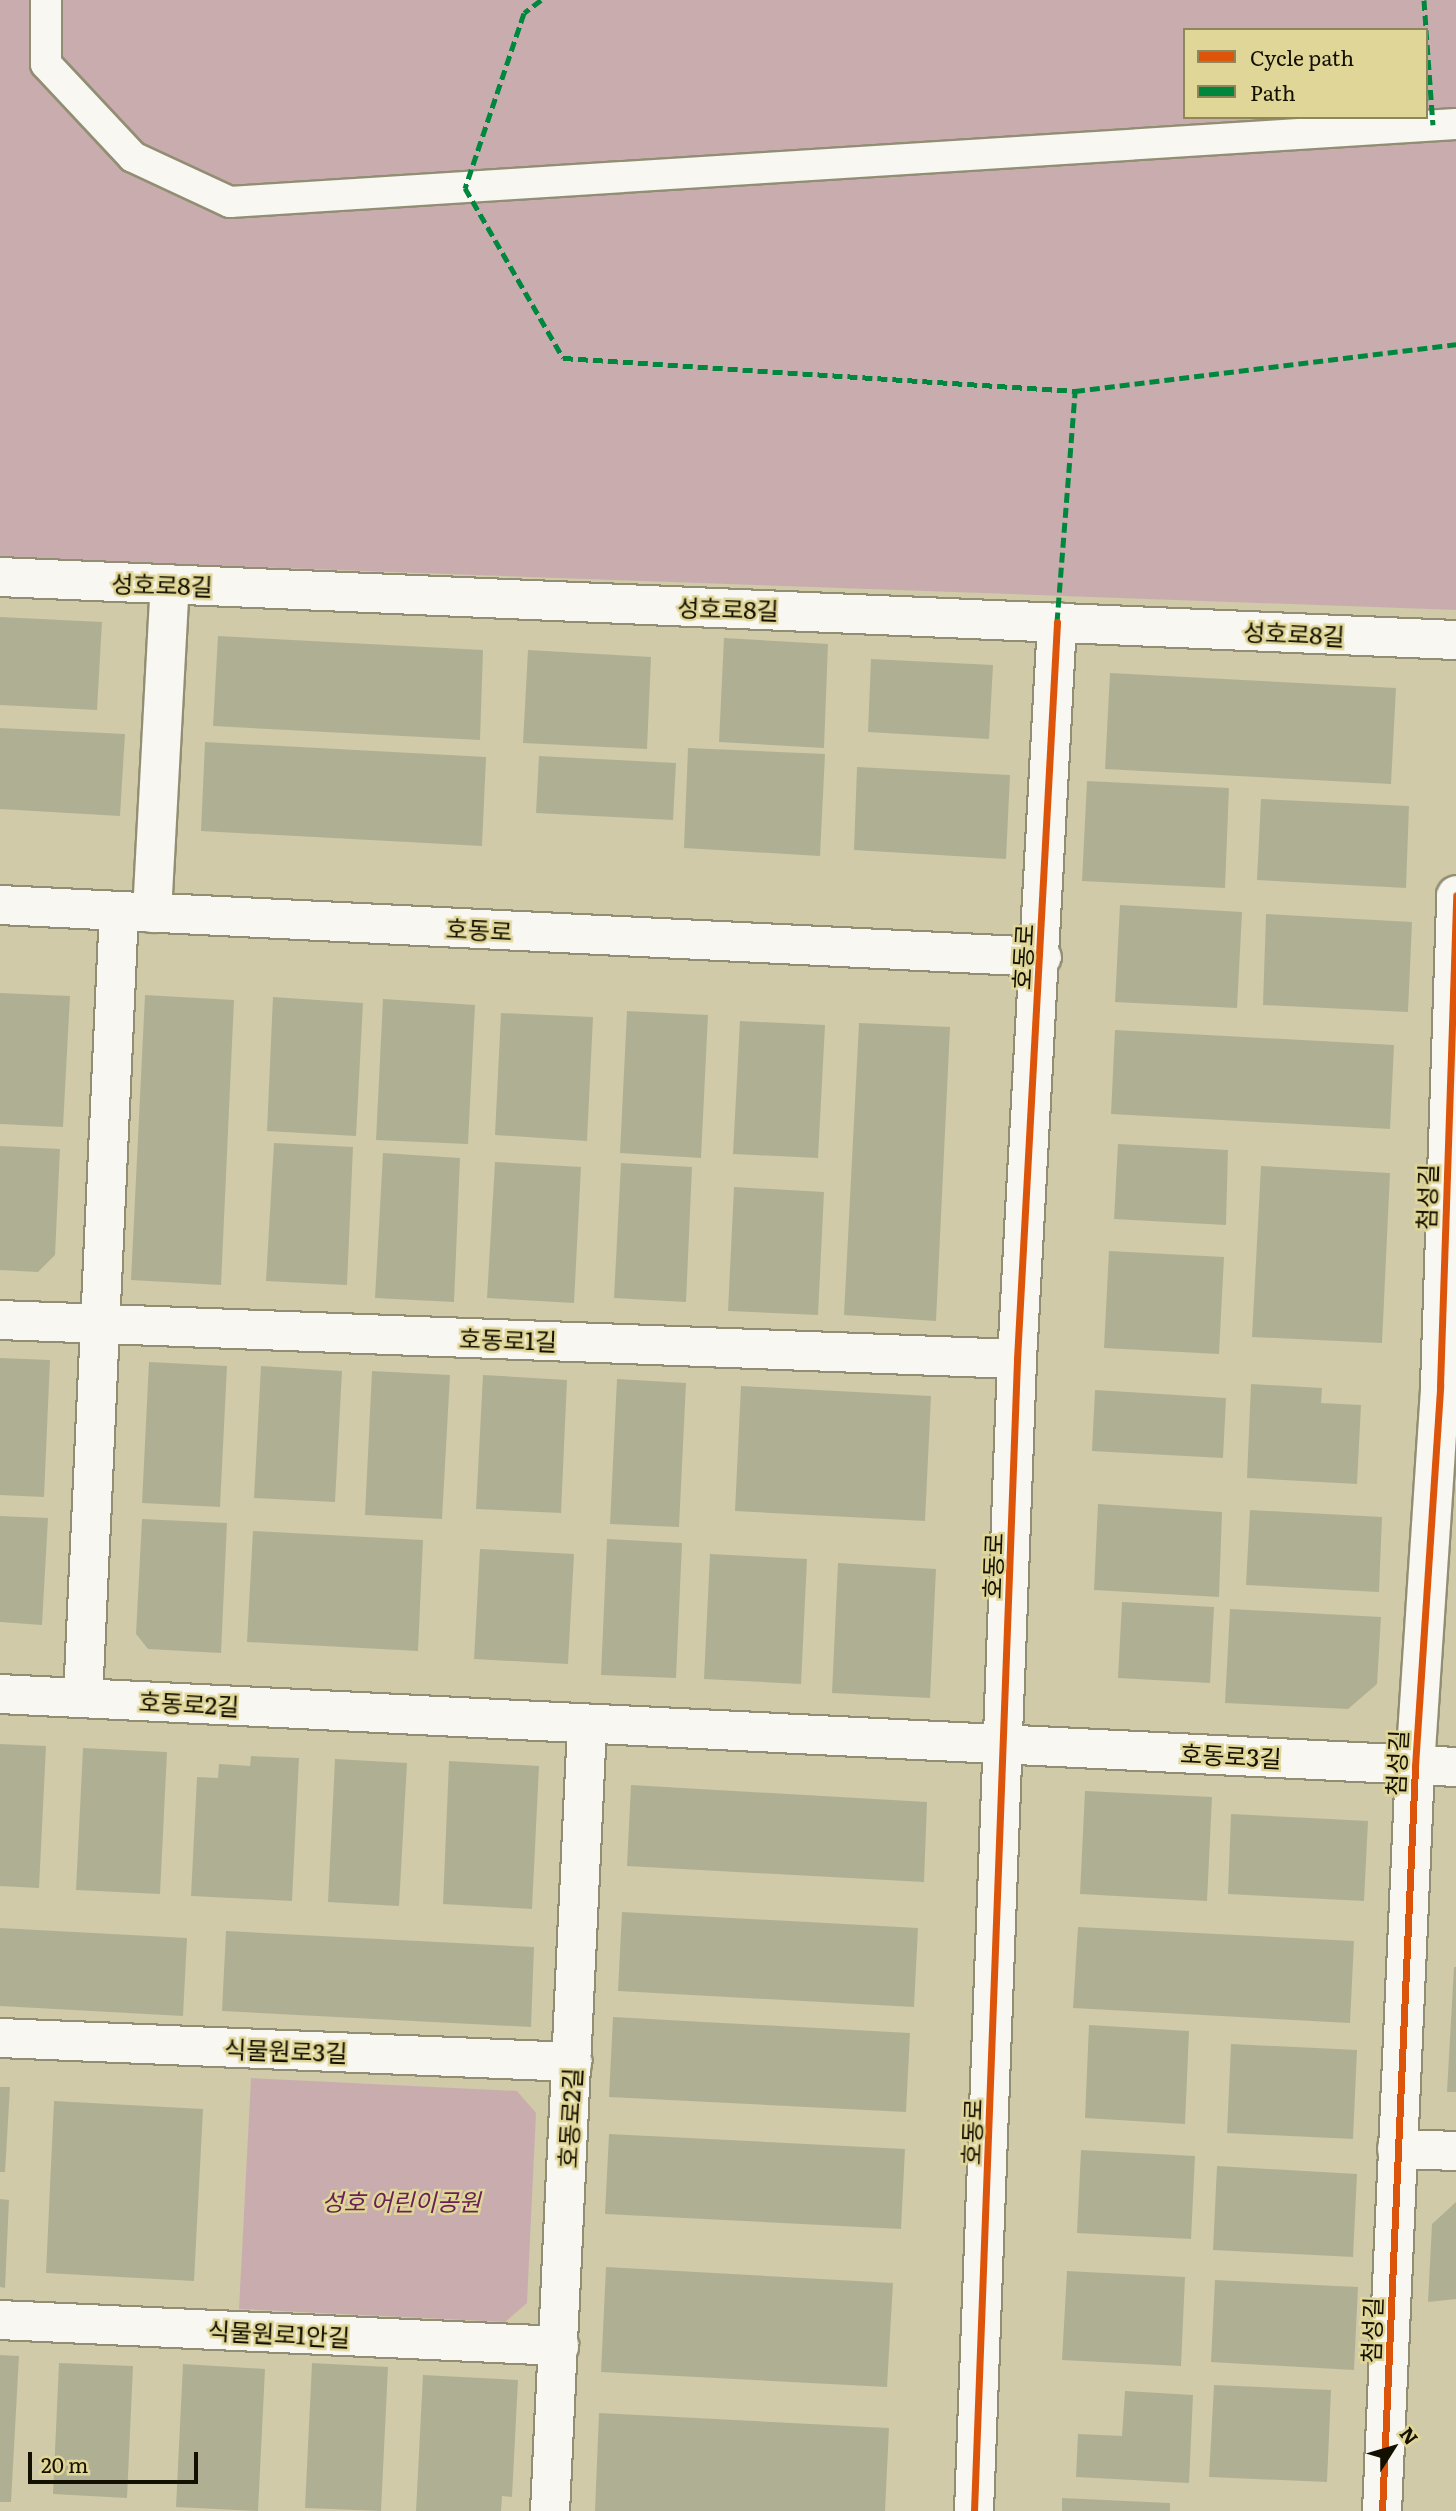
<!DOCTYPE html>
<meta charset="utf-8">
<style>
body{margin:0}
#map{position:relative;width:1456px;height:2511px;overflow:hidden;background:#d0caa8;font-family:Literata,"Noto Sans KR",serif}
div>[style]{position:absolute}
.green>*{inset:0;background:#c9adae}
.building>*{inset:0;background:#afb093}
.roads{filter:drop-shadow(2px 0 #928e73) drop-shadow(-2px 0 #928e73) drop-shadow(0 2px #928e73) drop-shadow(0 -2px #928e73)}
.lane>*{height:30px;margin:-15px;padding:0 15px;transform-origin:15px;border-radius:15px;background:#f8f7f2}
.street>*{height:38px;margin:-19px;padding:0 19px;transform-origin:19px;border-radius:19px;background:#f8f7f2}
.quiet>*{height:5px;margin-top:-2.5px;transform-origin:0;background:repeating-linear-gradient(90deg,#00873e 0 10px,transparent 0 15px)}
.cycleway>*{height:7px;margin:-3.5px;padding:0 3.5px;transform-origin:3.5px;border-radius:3.5px;background:#dd550b}
span{translate:-50% -50%;white-space:nowrap;text-align:center;line-height:1.15;-webkit-text-stroke:5px #e0d698;paint-order:stroke}
.street-label{font-size:24px;color:#141000}
.park-label{font-size:24px;color:#692056;font-style:italic}
.legend{position:absolute;left:1183px;top:28px;width:245px;height:91px;box-sizing:border-box;background:#e0d698;border:2px solid #8e875b;margin:0;padding:9px 12px;list-style:none;font-size:21px;color:#141000}
.legend li{display:flex;align-items:center;gap:14px;height:35px}
.legend b{width:35px;border:2px solid #8e875b}
.north{position:absolute;left:1358px;top:2413px;width:70px;height:70px;-webkit-text-stroke:5px #e0d698;paint-order:stroke;rotate:53deg;font-size:19px;font-weight:700;line-height:28px;text-align:center;color:#141000}
.north::after{content:'';display:block;margin:auto;width:24px;height:32px;background:#141000;clip-path:polygon(50% 0,100% 100%,50% 72%,0 100%)}
.scale{position:absolute;left:28px;top:2452px;width:170px;height:32px;box-sizing:border-box;border:4px solid #141000;border-top:0;padding-left:9px;font-size:21px;line-height:24px;white-space:nowrap;color:#141000;-webkit-text-stroke:5px #e0d698;paint-order:stroke}
</style>
<div id="map">
<div class="green">
<div style="clip-path:polygon(evenodd,0 0,1456px 0,1456px 610px,0 558px,0 0,1185px 30px,1426px 30px,1426px 117px,1185px 117px,1185px 30px)"></div>
<div style="clip-path:polygon(251px 2078px,517px 2091px,536px 2113px,527px 2303px,505px 2322px,239px 2309px)"></div>
</div>
<div class="building">
<div style="clip-path:polygon(0 617px,102px 622px,97px 710px,0 705px)"></div>
<div style="clip-path:polygon(218px 636px,483px 650px,480px 740px,213px 726px)"></div>
<div style="clip-path:polygon(724px 638px,828px 644px,824px 748px,719px 742px)"></div>
<div style="clip-path:polygon(528px 650px,651px 657px,647px 749px,523px 743px)"></div>
<div style="clip-path:polygon(871px 659px,993px 665px,989px 739px,868px 732px)"></div>
<div style="clip-path:polygon(1110px 673px,1396px 688px,1391px 784px,1105px 769px)"></div>
<div style="clip-path:polygon(0 728px,125px 734px,120px 816px,0 809px)"></div>
<div style="clip-path:polygon(205px 742px,486px 757px,482px 846px,201px 831px)"></div>
<div style="clip-path:polygon(688px 748px,825px 754px,820px 856px,684px 848px)"></div>
<div style="clip-path:polygon(539px 756px,676px 763px,673px 820px,536px 813px)"></div>
<div style="clip-path:polygon(857px 767px,1010px 775px,1006px 859px,854px 850px)"></div>
<div style="clip-path:polygon(1087px 781px,1229px 788px,1225px 888px,1082px 881px)"></div>
<div style="clip-path:polygon(1261px 799px,1409px 806px,1406px 888px,1257px 880px)"></div>
<div style="clip-path:polygon(1120px 905px,1242px 912px,1237px 1008px,1115px 1002px)"></div>
<div style="clip-path:polygon(1266px 914px,1412px 922px,1408px 1012px,1263px 1005px)"></div>
<div style="clip-path:polygon(0 993px,70px 996px,63px 1127px,0 1124px)"></div>
<div style="clip-path:polygon(145px 995px,234px 1000px,221px 1285px,131px 1280px)"></div>
<div style="clip-path:polygon(273px 997px,363px 1003px,356px 1136px,267px 1131px)"></div>
<div style="clip-path:polygon(383px 999px,475px 1005px,468px 1144px,376px 1140px)"></div>
<div style="clip-path:polygon(627px 1011px,708px 1015px,701px 1158px,620px 1153px)"></div>
<div style="clip-path:polygon(501px 1013px,593px 1017px,587px 1141px,495px 1135px)"></div>
<div style="clip-path:polygon(740px 1021px,825px 1025px,818px 1158px,733px 1154px)"></div>
<div style="clip-path:polygon(859px 1023px,950px 1027px,936px 1321px,844px 1315px)"></div>
<div style="clip-path:polygon(1115px 1030px,1394px 1045px,1390px 1129px,1111px 1114px)"></div>
<div style="clip-path:polygon(274px 1143px,353px 1147px,347px 1285px,266px 1281px)"></div>
<div style="clip-path:polygon(1118px 1144px,1228px 1150px,1226px 1225px,1114px 1219px)"></div>
<div style="clip-path:polygon(0 1146px,60px 1149px,55px 1255px,38px 1272px,0 1270px)"></div>
<div style="clip-path:polygon(383px 1153px,460px 1158px,454px 1302px,375px 1298px)"></div>
<div style="clip-path:polygon(495px 1162px,581px 1167px,574px 1303px,487px 1298px)"></div>
<div style="clip-path:polygon(621px 1163px,692px 1167px,686px 1302px,614px 1298px)"></div>
<div style="clip-path:polygon(1261px 1166px,1390px 1173px,1382px 1343px,1252px 1337px)"></div>
<div style="clip-path:polygon(734px 1187px,824px 1192px,818px 1315px,728px 1311px)"></div>
<div style="clip-path:polygon(1109px 1251px,1224px 1257px,1219px 1354px,1104px 1348px)"></div>
<div style="clip-path:polygon(0 1358px,50px 1360px,44px 1497px,0 1495px)"></div>
<div style="clip-path:polygon(149px 1362px,227px 1366px,220px 1507px,142px 1503px)"></div>
<div style="clip-path:polygon(261px 1366px,342px 1371px,335px 1502px,254px 1498px)"></div>
<div style="clip-path:polygon(372px 1371px,450px 1375px,442px 1519px,365px 1515px)"></div>
<div style="clip-path:polygon(483px 1375px,567px 1380px,561px 1513px,476px 1509px)"></div>
<div style="clip-path:polygon(617px 1379px,686px 1383px,679px 1527px,610px 1524px)"></div>
<div style="clip-path:polygon(1251px 1384px,1322px 1388px,1321px 1403px,1361px 1405px,1357px 1484px,1247px 1478px)"></div>
<div style="clip-path:polygon(741px 1386px,931px 1396px,925px 1521px,735px 1511px)"></div>
<div style="clip-path:polygon(1095px 1390px,1226px 1398px,1223px 1458px,1092px 1451px)"></div>
<div style="clip-path:polygon(1098px 1504px,1222px 1512px,1219px 1597px,1094px 1590px)"></div>
<div style="clip-path:polygon(1250px 1510px,1382px 1517px,1379px 1592px,1246px 1585px)"></div>
<div style="clip-path:polygon(0 1516px,48px 1518px,42px 1625px,0 1622px)"></div>
<div style="clip-path:polygon(142px 1519px,227px 1523px,221px 1653px,148px 1649px,136px 1634px)"></div>
<div style="clip-path:polygon(253px 1531px,423px 1540px,418px 1651px,247px 1642px)"></div>
<div style="clip-path:polygon(607px 1539px,682px 1543px,676px 1678px,601px 1675px)"></div>
<div style="clip-path:polygon(480px 1549px,574px 1554px,568px 1664px,474px 1659px)"></div>
<div style="clip-path:polygon(710px 1554px,807px 1559px,801px 1684px,704px 1679px)"></div>
<div style="clip-path:polygon(838px 1563px,936px 1569px,930px 1698px,832px 1693px)"></div>
<div style="clip-path:polygon(1122px 1602px,1214px 1607px,1210px 1683px,1118px 1678px)"></div>
<div style="clip-path:polygon(1230px 1609px,1381px 1617px,1377px 1684px,1348px 1709px,1225px 1703px)"></div>
<div style="clip-path:polygon(0 1744px,46px 1746px,39px 1888px,0 1886px)"></div>
<div style="clip-path:polygon(83px 1748px,167px 1752px,160px 1894px,76px 1890px)"></div>
<div style="clip-path:polygon(251px 1756px,299px 1758px,292px 1901px,191px 1896px,197px 1777px,218px 1778px,219px 1764px,250px 1766px)"></div>
<div style="clip-path:polygon(335px 1759px,407px 1763px,399px 1906px,328px 1902px)"></div>
<div style="clip-path:polygon(449px 1761px,539px 1766px,532px 1909px,443px 1904px)"></div>
<div style="clip-path:polygon(631px 1785px,927px 1802px,924px 1882px,627px 1866px)"></div>
<div style="clip-path:polygon(1085px 1791px,1212px 1797px,1207px 1901px,1080px 1894px)"></div>
<div style="clip-path:polygon(1231px 1814px,1368px 1821px,1364px 1901px,1228px 1894px)"></div>
<div style="clip-path:polygon(622px 1912px,918px 1928px,914px 2007px,618px 1991px)"></div>
<div style="clip-path:polygon(1078px 1927px,1354px 1941px,1350px 2023px,1073px 2008px)"></div>
<div style="clip-path:polygon(0 1928px,187px 1938px,183px 2016px,0 2006px)"></div>
<div style="clip-path:polygon(226px 1931px,534px 1947px,531px 2027px,222px 2011px)"></div>
<div style="clip-path:polygon(1454px 1967px,1456px 1967px,1456px 2092px,1447px 2092px)"></div>
<div style="clip-path:polygon(613px 2017px,910px 2033px,906px 2112px,609px 2097px)"></div>
<div style="clip-path:polygon(1089px 2025px,1189px 2031px,1185px 2124px,1085px 2118px)"></div>
<div style="clip-path:polygon(1231px 2044px,1357px 2050px,1353px 2139px,1227px 2133px)"></div>
<div style="clip-path:polygon(0 2087px,10px 2087px,5px 2172px,0 2172px)"></div>
<div style="clip-path:polygon(54px 2101px,203px 2109px,194px 2281px,46px 2273px)"></div>
<div style="clip-path:polygon(609px 2134px,905px 2149px,901px 2229px,605px 2214px)"></div>
<div style="clip-path:polygon(1081px 2150px,1195px 2156px,1191px 2239px,1077px 2233px)"></div>
<div style="clip-path:polygon(1217px 2166px,1357px 2174px,1353px 2257px,1213px 2250px)"></div>
<div style="clip-path:polygon(0 2199px,9px 2200px,5px 2288px,0 2287px)"></div>
<div style="clip-path:polygon(1456px 2202px,1456px 2299px,1428px 2302px,1432px 2224px)"></div>
<div style="clip-path:polygon(606px 2267px,893px 2283px,887px 2387px,601px 2372px)"></div>
<div style="clip-path:polygon(1067px 2271px,1185px 2277px,1181px 2366px,1062px 2360px)"></div>
<div style="clip-path:polygon(1215px 2280px,1358px 2287px,1354px 2370px,1211px 2362px)"></div>
<div style="clip-path:polygon(0 2355px,19px 2356px,11px 2502px,0 2502px)"></div>
<div style="clip-path:polygon(59px 2363px,133px 2366px,127px 2498px,53px 2494px)"></div>
<div style="clip-path:polygon(312px 2363px,388px 2367px,381px 2511px,305px 2508px)"></div>
<div style="clip-path:polygon(183px 2364px,265px 2369px,258px 2511px,176px 2507px)"></div>
<div style="clip-path:polygon(423px 2375px,518px 2380px,512px 2497px,502px 2496px,501px 2511px,416px 2511px)"></div>
<div style="clip-path:polygon(1214px 2385px,1331px 2390px,1327px 2482px,1209px 2477px)"></div>
<div style="clip-path:polygon(1125px 2391px,1193px 2395px,1189px 2483px,1076px 2477px,1078px 2434px,1122px 2436px)"></div>
<div style="clip-path:polygon(599px 2413px,889px 2428px,885px 2511px,595px 2511px)"></div>
<div style="clip-path:polygon(1062px 2498px,1170px 2503px,1170px 2511px,1062px 2511px)"></div>
</div>
<div class="roads">
<div class="lane">
<div style="left:46px;top:0;width:64px;rotate:90deg"></div>
<div style="left:46px;top:64px;width:127px;rotate:46.9deg"></div>
<div style="left:133px;top:157px;width:107px;rotate:24.9deg"></div>
<div style="left:230px;top:202px;width:1228px;rotate:-3.64deg"></div>
</div>
<div class="street">
<div style="left:0;top:577px;width:1457px;rotate:2.48deg"></div>
<div style="left:0;top:905px;width:1043px;rotate:2.86deg"></div>
<div style="left:152px;top:913px;width:329px;rotate:-86.9deg"></div>
<div style="left:0;top:1320px;width:1018px;rotate:2.2deg"></div>
<div style="left:0;top:1694px;width:1458px;rotate:2.87deg"></div>
<div style="left:83px;top:1698px;width:788px;rotate:-87.38deg"></div>
<div style="left:0;top:2038px;width:573px;rotate:2.4deg"></div>
<div style="left:1397px;top:2149px;width:59px;rotate:1.9deg"></div>
<div style="left:0;top:2320px;width:560px;rotate:2.66deg"></div>
<div style="left:550px;top:2511px;width:787px;rotate:-87.3deg"></div>
<div style="left:974px;top:2511px;width:1153px;rotate:-87.86deg"></div>
<div style="left:1017px;top:1359px;width:738px;rotate:-86.89deg"></div>
<div style="left:1382px;top:2511px;width:746px;rotate:-87.46deg"></div>
<div style="left:1415px;top:1766px;width:381px;rotate:-86.2deg"></div>
<div style="left:1440px;top:1386px;width:491px;rotate:-88.1deg"></div>
</div>
</div>
<div class="quiet">
<div style="left:541px;top:0;width:21px;rotate:143deg"></div>
<div style="left:524px;top:13px;width:185px;rotate:108.6deg"></div>
<div style="left:465px;top:188px;width:196px;rotate:60deg"></div>
<div style="left:563px;top:358px;width:513px;rotate:3.69deg"></div>
<div style="left:1424px;top:0;width:30px;rotate:86deg"></div>
<div style="left:1426px;top:30px;width:95px;rotate:85.8deg"></div>
<div style="left:1057px;top:622px;width:232px;rotate:-85.5deg"></div>
<div style="left:1075px;top:391px;width:384px;rotate:-7deg"></div>
</div>
<div class="cycleway">
<div style="left:974px;top:2511px;width:1153px;rotate:-87.86deg"></div>
<div style="left:1017px;top:1359px;width:738px;rotate:-86.89deg"></div>
<div style="left:1382px;top:2511px;width:746px;rotate:-87.46deg"></div>
<div style="left:1415px;top:1766px;width:381px;rotate:-86.2deg"></div>
<div style="left:1440px;top:1386px;width:491px;rotate:-88.1deg"></div>
</div>
<div class="street-label">
<span style="left:162px;top:584px;rotate:2deg">성호로8길</span>
<span style="left:728px;top:608px;rotate:2deg">성호로8길</span>
<span style="left:1294px;top:633px;rotate:3deg">성호로8길</span>
<span style="left:479px;top:929px;rotate:3deg">호동로</span>
<span style="left:1022px;top:957px;rotate:-87deg">호동로</span>
<span style="left:1426px;top:1197px;rotate:-88deg">첨성길</span>
<span style="left:508px;top:1339px;rotate:2deg">호동로1길</span>
<span style="left:992px;top:1566px;rotate:-88deg">호동로</span>
<span style="left:189px;top:1703px;rotate:3deg">호동로2길</span>
<span style="left:1231px;top:1755px;rotate:3deg">호동로3길</span>
<span style="left:1396px;top:1763px;rotate:-87deg">첨성길</span>
<span style="left:286px;top:2050px;rotate:2deg">식물원로3길</span>
<span style="left:569px;top:2118px;rotate:-87deg">호동로2길</span>
<span style="left:971px;top:2132px;rotate:-88deg">호동로</span>
<span style="left:1371px;top:2330px;rotate:-88deg">첨성길</span>
<span style="left:279px;top:2333px;rotate:3deg">식물원로1안길</span>
</div>
<div class="park-label">
<span style="left:401px;top:2201px">성호 어린이공원</span>
</div>
<ul class="legend">
<li><b style="height:9px;background:#dd550b"></b>Cycle path</li>
<li><b style="height:9px;background:#00873e"></b>Path</li>
</ul>
<div class="north">N</div>
<div class="scale">20 m</div>
</div>
